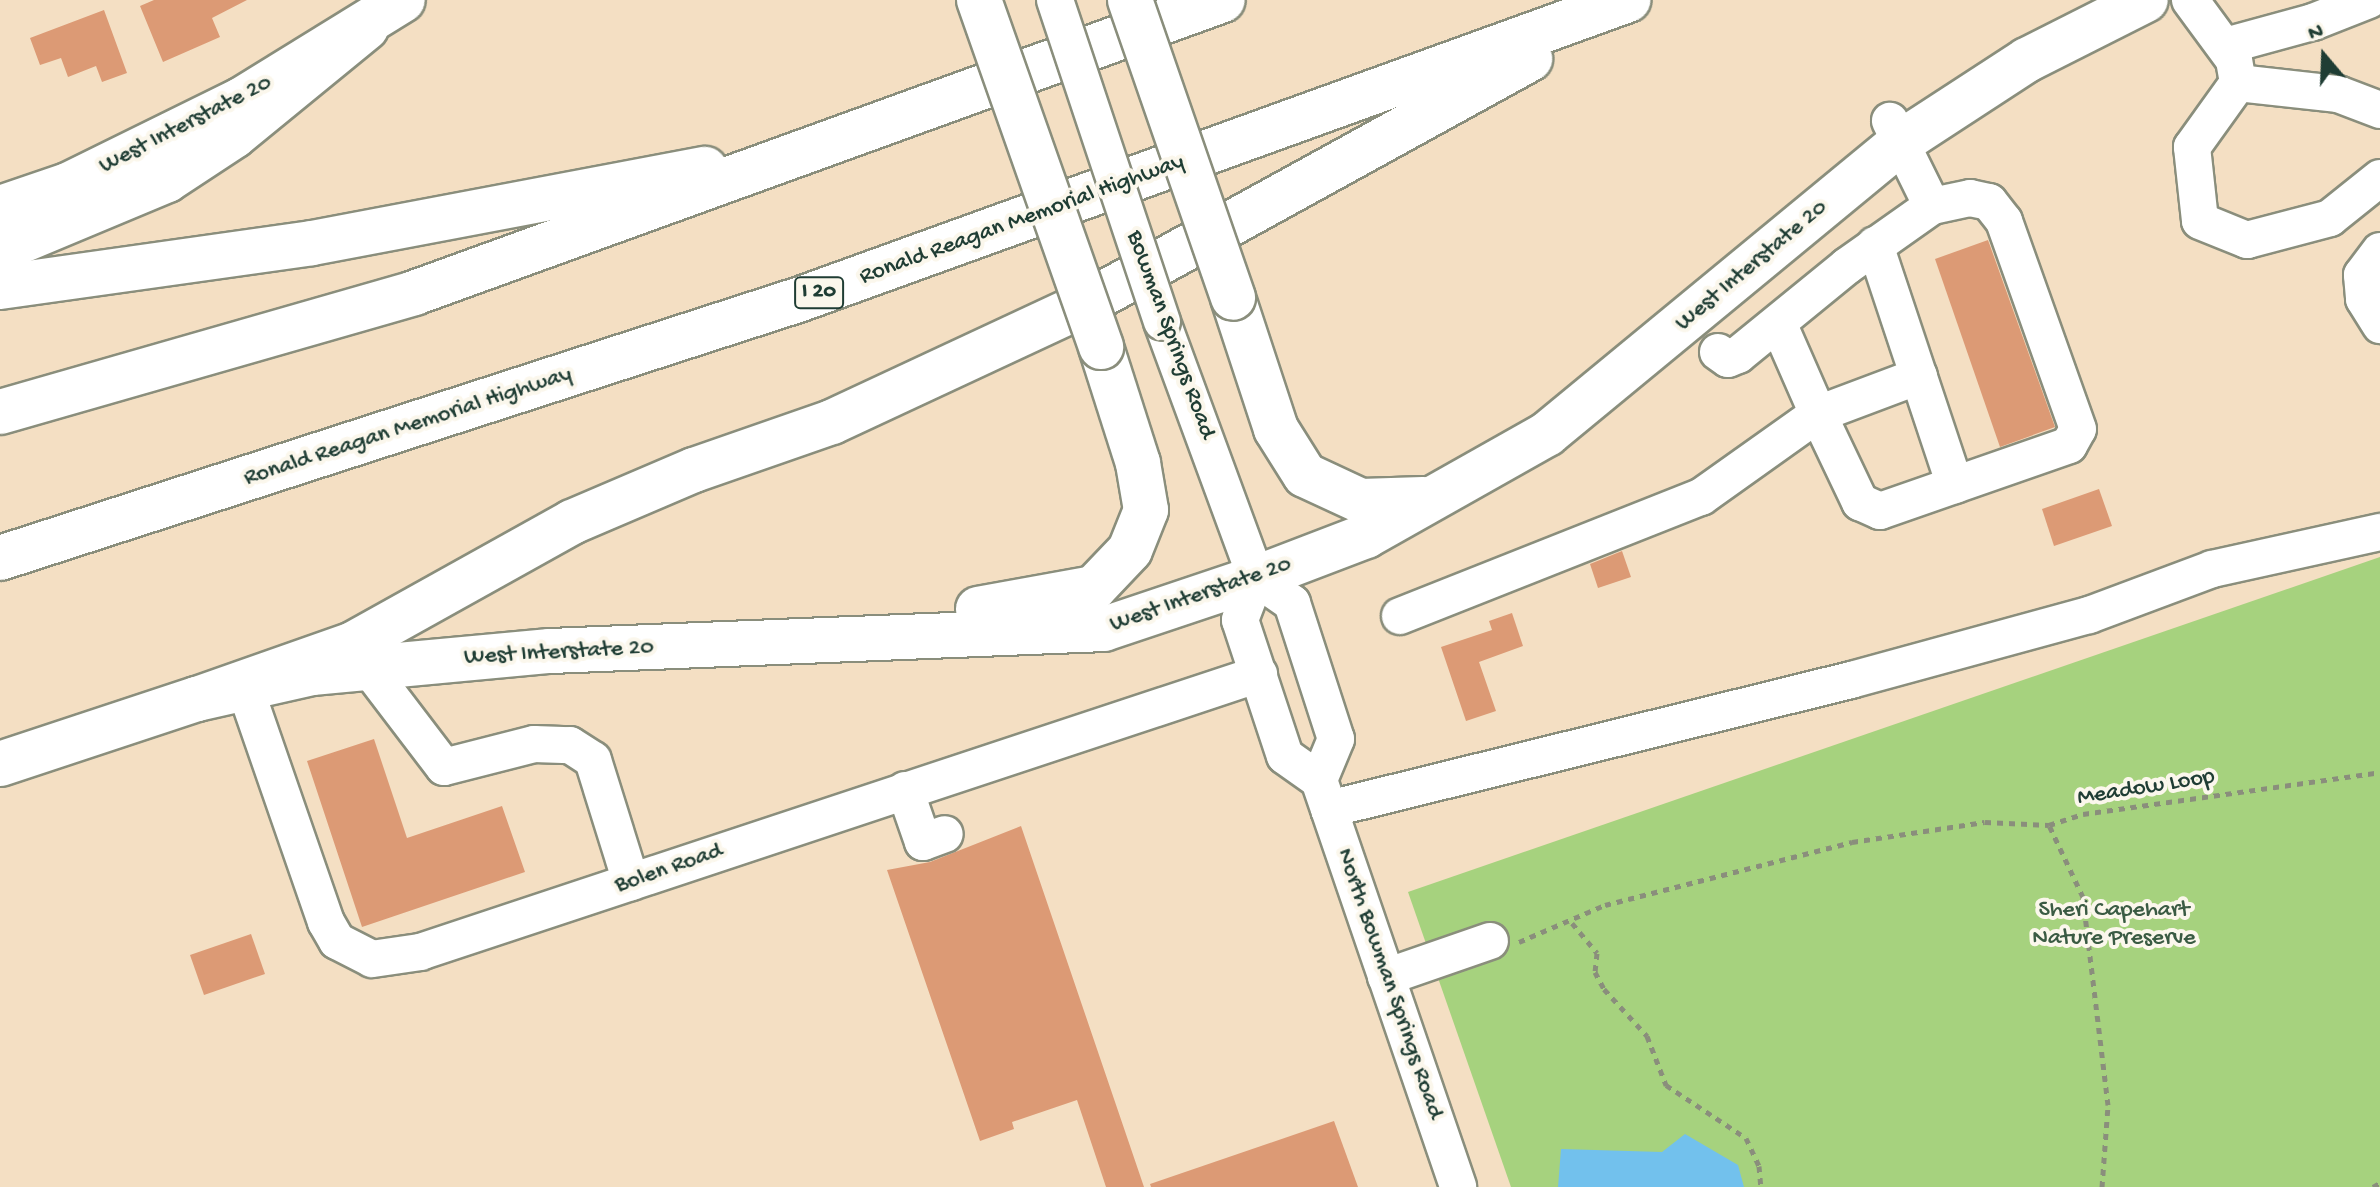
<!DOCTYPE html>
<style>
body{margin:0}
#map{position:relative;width:2380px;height:1187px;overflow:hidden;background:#f4dfc3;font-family:"Gochi Hand",sans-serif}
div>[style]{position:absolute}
.green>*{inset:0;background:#a6d27e}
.water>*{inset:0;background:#72c1ed}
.building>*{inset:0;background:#dc9a75}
.path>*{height:5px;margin-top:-2.5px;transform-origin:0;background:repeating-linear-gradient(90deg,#8a8e7c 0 6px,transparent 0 12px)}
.roads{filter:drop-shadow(2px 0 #8a8e7c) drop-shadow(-2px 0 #8a8e7c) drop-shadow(0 2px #8a8e7c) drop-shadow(0 -2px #8a8e7c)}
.minor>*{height:36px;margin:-18px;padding:0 18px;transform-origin:18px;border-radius:18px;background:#fff}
.major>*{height:44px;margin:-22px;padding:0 22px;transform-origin:22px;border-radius:22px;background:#fff}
.highway>*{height:44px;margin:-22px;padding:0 22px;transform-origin:22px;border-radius:22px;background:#fff}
.bridges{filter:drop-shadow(2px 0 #8a8e7c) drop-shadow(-2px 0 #8a8e7c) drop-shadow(0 2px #8a8e7c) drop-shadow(0 -2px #8a8e7c)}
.minor-bridge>*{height:36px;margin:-18px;padding:0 18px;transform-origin:18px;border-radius:18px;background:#fff}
.major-bridge>*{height:44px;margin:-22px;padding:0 22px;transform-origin:22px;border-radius:22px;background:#fff}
span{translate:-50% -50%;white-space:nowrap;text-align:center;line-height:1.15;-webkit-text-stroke:8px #fbf7ec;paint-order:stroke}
.shield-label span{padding:2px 6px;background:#fbf7ec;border:2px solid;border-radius:6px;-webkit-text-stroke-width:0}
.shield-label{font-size:22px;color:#1f3d34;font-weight:700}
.street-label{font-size:24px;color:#1f3d34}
.park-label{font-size:24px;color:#3a5b43}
.north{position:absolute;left:2284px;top:16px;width:80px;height:80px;-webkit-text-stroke:6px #fbf7ec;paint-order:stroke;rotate:341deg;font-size:22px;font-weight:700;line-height:32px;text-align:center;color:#1f3d34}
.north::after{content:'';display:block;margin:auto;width:28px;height:36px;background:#1f3d34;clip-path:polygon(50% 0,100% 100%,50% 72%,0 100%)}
</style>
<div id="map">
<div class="green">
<div style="clip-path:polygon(2380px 557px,2380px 1187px,1511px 1187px,1408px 892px)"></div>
</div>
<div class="water">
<div style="clip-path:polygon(1685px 1134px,1738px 1165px,1744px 1187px,1558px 1187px,1561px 1149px,1662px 1152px)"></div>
</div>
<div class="building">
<div style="clip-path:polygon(154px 0,247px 0,212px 18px,220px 37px,163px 62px,140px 6px)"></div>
<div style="clip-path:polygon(104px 10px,127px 73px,102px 82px,96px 66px,68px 77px,61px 58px,40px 65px,30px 38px)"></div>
<div style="clip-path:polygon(1988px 240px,2055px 427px,2000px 447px,1935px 259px)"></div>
<div style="clip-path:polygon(2099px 489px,2112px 526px,2054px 546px,2042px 509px)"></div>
<div style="clip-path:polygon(1622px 551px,1631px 577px,1598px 588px,1590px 564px)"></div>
<div style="clip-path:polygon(1512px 613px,1523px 646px,1479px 662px,1496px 711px,1466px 721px,1441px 647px,1492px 630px,1489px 621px)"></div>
<div style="clip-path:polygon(374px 739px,407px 838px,502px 806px,525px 872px,362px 927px,307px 761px)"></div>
<div style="clip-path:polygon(1021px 826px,1144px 1187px,1106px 1187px,1077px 1100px,1012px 1122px,1014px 1129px,980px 1141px,887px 870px,930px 862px)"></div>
<div style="clip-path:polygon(251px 934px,265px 974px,204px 995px,190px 955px)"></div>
<div style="clip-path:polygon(1334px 1121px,1358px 1187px,1151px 1187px,1150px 1184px)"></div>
</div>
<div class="path">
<div style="left:1572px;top:923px;width:39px;rotate:50deg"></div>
<div style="left:1597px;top:953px;width:19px;rotate:96deg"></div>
<div style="left:1595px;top:972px;width:19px;rotate:62deg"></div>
<div style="left:1604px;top:989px;width:64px;rotate:47.5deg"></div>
<div style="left:1647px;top:1036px;width:53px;rotate:68.8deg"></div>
<div style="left:1666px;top:1085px;width:96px;rotate:33.5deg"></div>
<div style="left:1746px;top:1138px;width:31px;rotate:65deg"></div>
<div style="left:1759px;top:1166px;width:21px;rotate:85deg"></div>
<div style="left:1519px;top:942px;width:94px;rotate:-23.3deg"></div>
<div style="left:1605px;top:905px;width:255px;rotate:-14.3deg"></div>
<div style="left:1852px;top:842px;width:134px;rotate:-8.6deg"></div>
<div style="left:1985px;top:822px;width:64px;rotate:2.7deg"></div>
<div style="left:2102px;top:1187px;width:82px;rotate:-85.8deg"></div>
<div style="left:2108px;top:1105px;width:209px;rotate:-96.9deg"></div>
<div style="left:2083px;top:897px;width:80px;rotate:-115.3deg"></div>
<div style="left:2049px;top:825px;width:36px;rotate:-18deg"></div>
<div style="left:2083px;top:814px;width:300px;rotate:-8deg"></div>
<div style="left:2373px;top:1187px;width:8px;rotate:-30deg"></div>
</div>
<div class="roads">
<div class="minor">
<div style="left:2190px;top:0;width:74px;rotate:53.7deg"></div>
<div style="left:2234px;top:60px;width:23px;rotate:80deg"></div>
<div style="left:2238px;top:83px;width:79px;rotate:125.7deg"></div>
<div style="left:2192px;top:147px;width:74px;rotate:83.8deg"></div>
<div style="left:2200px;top:221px;width:51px;rotate:22deg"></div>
<div style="left:2247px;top:240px;width:86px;rotate:-14.8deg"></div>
<div style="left:2330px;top:218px;width:64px;rotate:-38.7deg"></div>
<div style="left:2225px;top:46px;width:91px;rotate:-15.3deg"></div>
<div style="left:2313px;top:22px;width:60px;rotate:-21.4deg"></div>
<div style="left:2238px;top:83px;width:101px;rotate:6.3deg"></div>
<div style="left:2338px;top:94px;width:45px;rotate:20.9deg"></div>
<div style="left:1875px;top:245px;width:253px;rotate:71.6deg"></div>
<div style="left:2380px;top:251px;width:30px;rotate:127deg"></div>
<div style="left:2362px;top:275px;width:24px;rotate:85deg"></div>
<div style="left:2364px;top:299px;width:31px;rotate:58deg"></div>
<div style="left:1162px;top:322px;width:273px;rotate:69.8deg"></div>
<div style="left:1718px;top:352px;width:12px;rotate:35deg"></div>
<div style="left:1728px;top:359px;width:11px;rotate:-22deg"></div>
<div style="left:1738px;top:355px;width:141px;rotate:-39.2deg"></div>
<div style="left:1847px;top:266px;width:104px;rotate:-35.2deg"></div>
<div style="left:1932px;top:206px;width:95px;rotate:-116.3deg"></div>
<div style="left:1919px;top:376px;width:108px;rotate:159.4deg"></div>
<div style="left:1818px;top:414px;width:98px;rotate:64.5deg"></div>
<div style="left:1860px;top:502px;width:22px;rotate:24deg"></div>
<div style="left:1880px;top:511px;width:200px;rotate:-19.2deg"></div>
<div style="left:2069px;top:445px;width:18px;rotate:-61deg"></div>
<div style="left:2078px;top:429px;width:221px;rotate:-109.6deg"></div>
<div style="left:2004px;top:221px;width:24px;rotate:-128deg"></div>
<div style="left:1989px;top:202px;width:19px;rotate:-168deg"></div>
<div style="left:1970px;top:198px;width:39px;rotate:168deg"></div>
<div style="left:1256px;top:578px;width:45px;rotate:110.9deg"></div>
<div style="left:1240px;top:620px;width:143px;rotate:71.7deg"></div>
<div style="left:1285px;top:756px;width:42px;rotate:35.2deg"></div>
<div style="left:1319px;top:780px;width:430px;rotate:71.1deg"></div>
<div style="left:1256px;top:578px;width:44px;rotate:34.8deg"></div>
<div style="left:1292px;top:603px;width:143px;rotate:72.1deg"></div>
<div style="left:1336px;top:739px;width:44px;rotate:112.5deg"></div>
<div style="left:1400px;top:616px;width:324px;rotate:-21.6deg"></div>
<div style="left:1701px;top:497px;width:143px;rotate:-35.4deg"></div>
<div style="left:1818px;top:414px;width:99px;rotate:-113.7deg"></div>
<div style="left:367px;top:666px;width:127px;rotate:52.7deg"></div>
<div style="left:444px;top:767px;width:93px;rotate:-14.3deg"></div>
<div style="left:534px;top:744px;width:36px;rotate:2deg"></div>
<div style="left:570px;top:745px;width:27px;rotate:33deg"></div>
<div style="left:593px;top:760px;width:128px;rotate:72.7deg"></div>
<div style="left:245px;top:688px;width:248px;rotate:70.9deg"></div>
<div style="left:326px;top:922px;width:22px;rotate:60deg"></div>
<div style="left:337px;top:941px;width:39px;rotate:27deg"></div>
<div style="left:372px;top:959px;width:49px;rotate:-8.3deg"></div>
<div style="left:420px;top:952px;width:884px;rotate:-18.33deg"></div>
<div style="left:905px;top:790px;width:55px;rotate:70.9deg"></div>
<div style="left:923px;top:842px;width:23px;rotate:-20deg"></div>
<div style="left:1329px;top:809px;width:538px;rotate:-13.88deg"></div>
<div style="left:1851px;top:680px;width:247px;rotate:-15.3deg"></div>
<div style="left:2089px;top:615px;width:131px;rotate:-20.5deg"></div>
<div style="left:2212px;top:569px;width:172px;rotate:-12.4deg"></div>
<div style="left:1386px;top:977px;width:110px;rotate:-19.1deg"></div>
</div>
<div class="major">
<div style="left:0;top:208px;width:72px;rotate:-18.7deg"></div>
<div style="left:68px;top:185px;width:193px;rotate:-26.2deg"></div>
<div style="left:241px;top:100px;width:190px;rotate:-31.7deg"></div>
<div style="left:1233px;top:298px;width:138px;rotate:71.8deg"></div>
<div style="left:1276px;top:429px;width:54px;rotate:57.8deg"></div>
<div style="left:1305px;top:475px;width:62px;rotate:24.9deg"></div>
<div style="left:1361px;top:501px;width:62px;rotate:-1.8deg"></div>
<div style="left:978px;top:609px;width:118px;rotate:-10.3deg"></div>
<div style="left:1094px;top:588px;width:52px;rotate:-46.5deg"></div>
<div style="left:1130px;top:550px;width:43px;rotate:-68.2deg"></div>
<div style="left:1146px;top:510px;width:48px;rotate:-99.7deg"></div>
<div style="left:1138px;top:463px;width:122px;rotate:-107.7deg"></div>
<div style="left:0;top:764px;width:207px;rotate:-18.3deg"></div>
<div style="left:197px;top:699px;width:118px;rotate:-12.7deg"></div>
<div style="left:312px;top:673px;width:239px;rotate:-5.3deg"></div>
<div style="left:550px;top:651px;width:554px;rotate:-2.27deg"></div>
<div style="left:1104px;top:629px;width:160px;rotate:-18.5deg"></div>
<div style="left:1256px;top:578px;width:118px;rotate:-20.9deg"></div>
<div style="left:1366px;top:536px;width:208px;rotate:-29.4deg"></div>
<div style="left:1547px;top:434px;width:459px;rotate:-39.5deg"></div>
<div style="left:1901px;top:142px;width:150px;rotate:-33.1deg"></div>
<div style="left:2027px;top:60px;width:133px;rotate:-26.8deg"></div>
</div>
<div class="highway">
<div style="left:0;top:250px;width:181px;rotate:-22.7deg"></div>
<div style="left:167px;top:180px;width:80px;rotate:-33.3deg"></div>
<div style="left:234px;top:136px;width:171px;rotate:-39.3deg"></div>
<div style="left:0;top:287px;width:315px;rotate:-8deg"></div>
<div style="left:312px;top:243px;width:400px;rotate:-10.7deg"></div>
<div style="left:0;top:412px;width:431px;rotate:-16deg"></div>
<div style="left:414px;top:293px;width:860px;rotate:-19.91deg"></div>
<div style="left:0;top:558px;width:839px;rotate:-17.92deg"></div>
<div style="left:798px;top:300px;width:883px;rotate:-19.87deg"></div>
<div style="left:197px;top:699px;width:165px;rotate:-19.4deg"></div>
<div style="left:353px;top:644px;width:251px;rotate:-29.1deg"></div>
<div style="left:572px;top:522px;width:133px;rotate:-23.1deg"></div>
<div style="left:694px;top:470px;width:146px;rotate:-19.2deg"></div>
<div style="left:832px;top:422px;width:272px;rotate:-25deg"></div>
<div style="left:1079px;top:307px;width:515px;rotate:-28.81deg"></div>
</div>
</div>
<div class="bridges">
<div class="minor-bridge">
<div style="left:1055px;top:0;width:339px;rotate:71.6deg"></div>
</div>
<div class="major-bridge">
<div style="left:979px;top:0;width:368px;rotate:70.6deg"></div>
<div style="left:1130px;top:0;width:315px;rotate:70.9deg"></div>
</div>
</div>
<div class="shield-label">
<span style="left:819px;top:293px">I 20</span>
</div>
<div class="street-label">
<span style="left:186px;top:125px;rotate:-27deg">West Interstate 20</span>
<span style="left:1022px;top:220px;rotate:-20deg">Ronald Reagan Memorial Highway</span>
<span style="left:1752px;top:266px;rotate:-40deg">West Interstate 20</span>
<span style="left:1170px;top:335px;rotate:70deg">Bowman Springs Road</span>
<span style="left:408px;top:427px;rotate:-18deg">Ronald Reagan Memorial Highway</span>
<span style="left:1201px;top:595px;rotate:-19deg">West Interstate 20</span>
<span style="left:559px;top:653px;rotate:-3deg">West Interstate 20</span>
<span style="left:2146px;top:788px;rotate:-9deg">Meadow Loop</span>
<span style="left:669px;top:869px;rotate:-19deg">Bolen Road</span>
<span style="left:1389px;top:984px;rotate:71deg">North Bowman Springs Road</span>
</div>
<div class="park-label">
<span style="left:2114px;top:925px">Sheri Capehart<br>Nature Preserve</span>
</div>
<div class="north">N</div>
</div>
